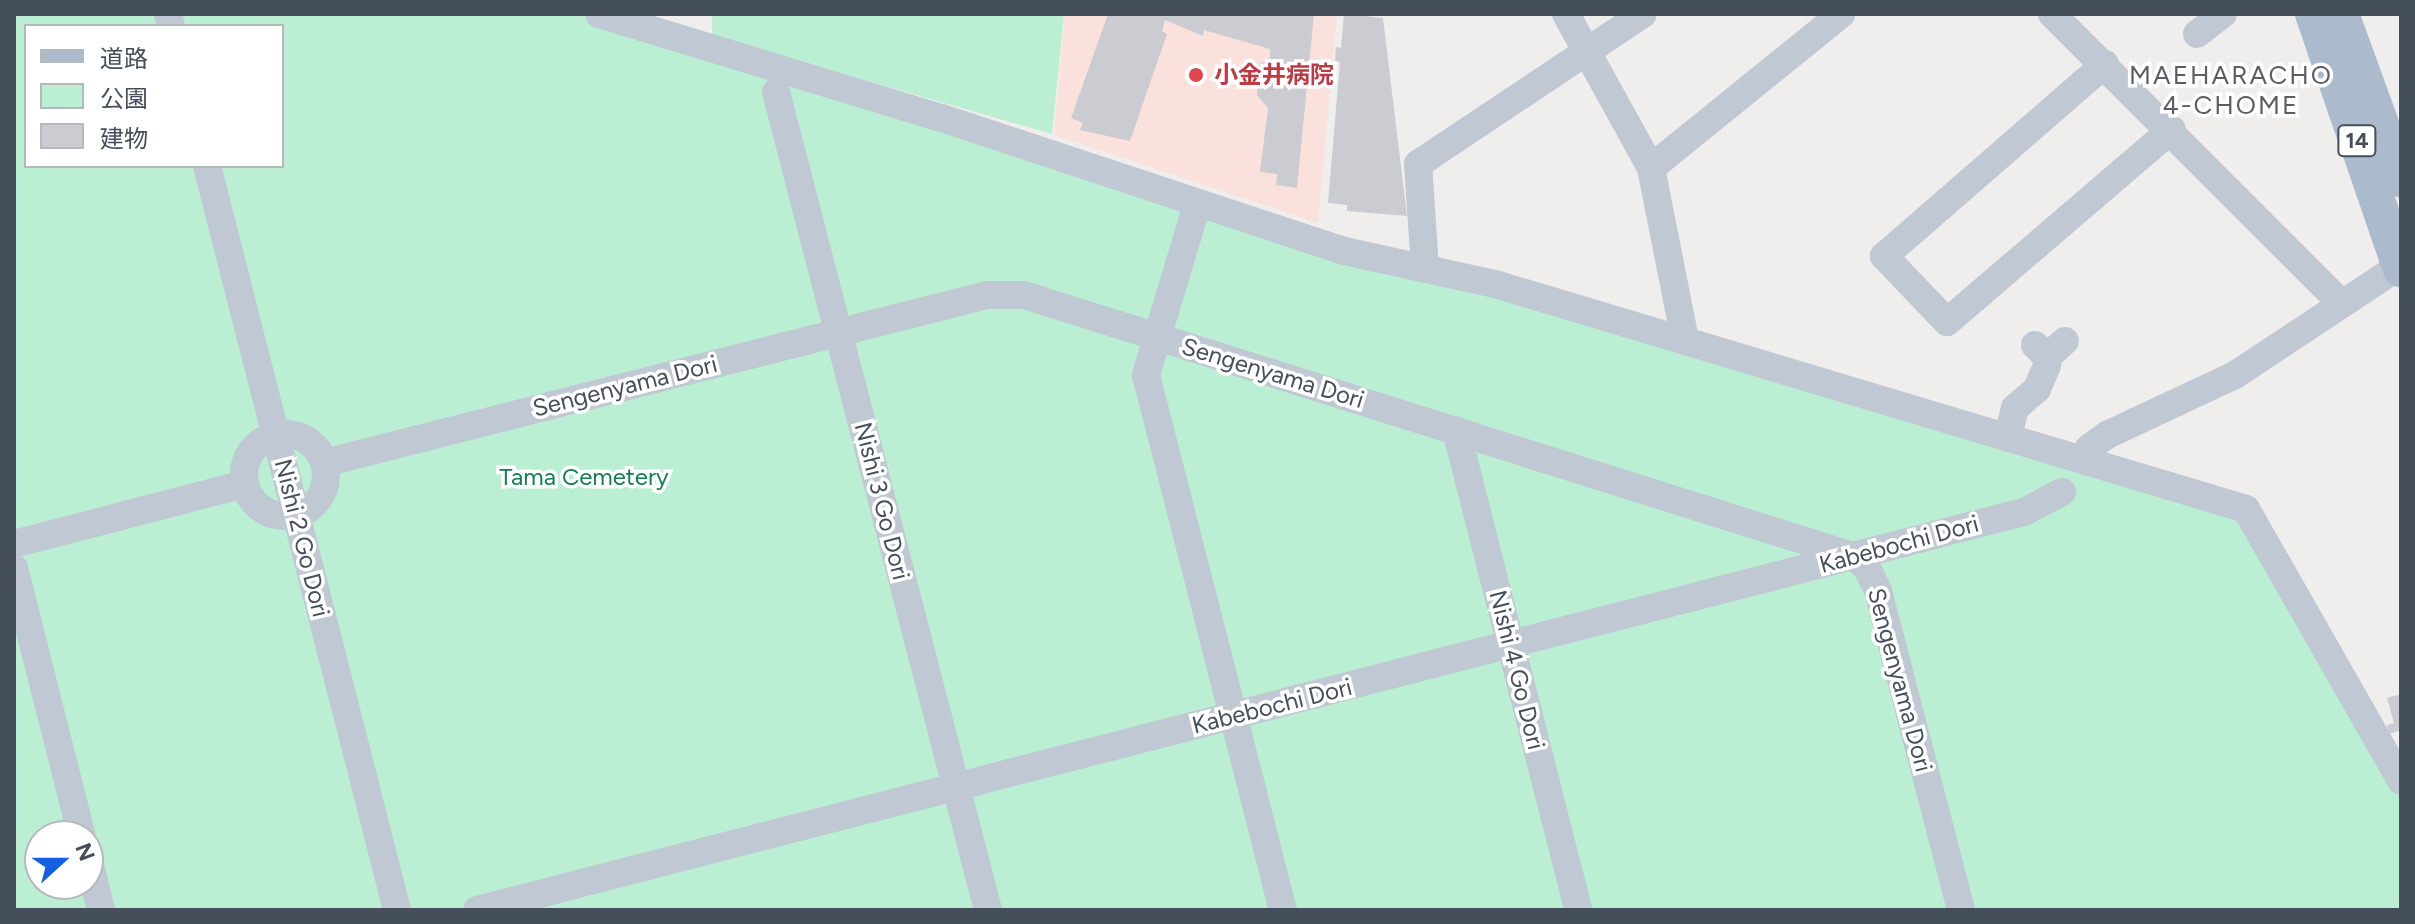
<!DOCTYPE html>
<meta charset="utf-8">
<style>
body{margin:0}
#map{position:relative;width:2415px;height:924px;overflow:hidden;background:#f0eded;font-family:Figtree,"Noto Sans JP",sans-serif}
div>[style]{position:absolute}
.medical>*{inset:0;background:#fbe1dc}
.green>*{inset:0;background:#baefd3}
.building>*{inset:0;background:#caccd2}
.minor>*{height:28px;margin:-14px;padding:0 14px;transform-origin:14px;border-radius:14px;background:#c0c8d3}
.minor>.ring{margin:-14px;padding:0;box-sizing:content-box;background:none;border:28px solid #c0c8d3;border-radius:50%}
.major>*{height:36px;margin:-18px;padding:0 18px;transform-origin:18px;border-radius:18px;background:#acbacd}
.dots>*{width:22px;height:22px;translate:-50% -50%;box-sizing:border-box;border:4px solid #fff;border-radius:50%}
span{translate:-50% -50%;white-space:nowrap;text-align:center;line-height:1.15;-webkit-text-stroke:7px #fff;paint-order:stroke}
.shield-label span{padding:2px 6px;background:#fff;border:2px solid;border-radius:6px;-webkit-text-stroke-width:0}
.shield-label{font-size:22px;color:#454f5b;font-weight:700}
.health-label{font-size:24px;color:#be3a42;font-weight:700}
.left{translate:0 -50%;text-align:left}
.street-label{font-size:24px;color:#454f5b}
.park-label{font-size:24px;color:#157e51}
.neighbourhood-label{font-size:26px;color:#5a5d62;letter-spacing:2px}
.frame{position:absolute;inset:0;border:16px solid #454f5b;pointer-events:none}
.legend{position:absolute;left:24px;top:24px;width:260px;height:144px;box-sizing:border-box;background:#fff;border:2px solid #b5b9bd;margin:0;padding:10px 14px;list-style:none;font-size:24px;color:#454f5b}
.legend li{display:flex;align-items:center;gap:16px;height:40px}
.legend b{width:40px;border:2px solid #b5b9bd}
.north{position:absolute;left:24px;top:820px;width:80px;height:80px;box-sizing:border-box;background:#fff;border:2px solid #b5b9bd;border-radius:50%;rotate:69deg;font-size:22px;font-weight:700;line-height:32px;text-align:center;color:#454f5b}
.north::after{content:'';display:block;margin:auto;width:28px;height:36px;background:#155fe2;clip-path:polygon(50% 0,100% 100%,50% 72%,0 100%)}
</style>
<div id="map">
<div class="medical">
<div style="clip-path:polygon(1065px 14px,1337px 14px,1318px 223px,1054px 135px)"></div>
</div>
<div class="green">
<div style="clip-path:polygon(evenodd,14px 14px,576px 14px,2246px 522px,2401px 798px,2401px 910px,14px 910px,14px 14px,26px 26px,282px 26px,282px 166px,26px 166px,26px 26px,14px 14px,40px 836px,88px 836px,88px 884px,40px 884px,40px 836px)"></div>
<div style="clip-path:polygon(712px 14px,1064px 14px,1052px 134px,712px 36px)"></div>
</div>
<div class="building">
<div style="clip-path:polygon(1108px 14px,1314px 14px,1297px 188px,1276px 185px,1277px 174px,1260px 172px,1268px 108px,1257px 95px,1259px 64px,1270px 58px,1270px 49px,1204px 30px,1203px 36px,1165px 20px,1162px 31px,1167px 34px,1130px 141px,1080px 130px,1083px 123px,1071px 118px)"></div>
<div style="clip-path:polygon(1344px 14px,1383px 18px,1407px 216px,1347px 211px,1347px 205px,1328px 203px,1340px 62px,1335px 61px,1336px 47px,1341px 48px)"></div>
<div style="clip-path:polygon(2401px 694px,2401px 730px,2389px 734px,2387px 725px,2394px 723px,2387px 698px)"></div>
</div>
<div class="minor">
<div style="left:168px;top:14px;width:12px;rotate:76deg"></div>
<div style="left:599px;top:14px;width:358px;rotate:16.9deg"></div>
<div style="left:942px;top:118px;width:419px;rotate:18.3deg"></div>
<div style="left:1340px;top:250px;width:159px;rotate:12.4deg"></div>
<div style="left:1495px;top:284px;width:784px;rotate:16.68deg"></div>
<div style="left:2246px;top:509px;width:313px;rotate:60.3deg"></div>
<div style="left:1566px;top:14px;width:176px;rotate:61.1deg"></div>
<div style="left:1651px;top:168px;width:175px;rotate:78.8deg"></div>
<div style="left:2052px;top:14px;width:410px;rotate:45deg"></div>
<div style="left:2197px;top:34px;width:33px;rotate:-38deg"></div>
<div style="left:2105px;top:64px;width:293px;rotate:139deg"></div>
<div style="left:1884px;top:256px;width:91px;rotate:46.3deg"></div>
<div style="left:1947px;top:322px;width:296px;rotate:-40.6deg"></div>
<div style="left:776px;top:92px;width:845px;rotate:75.47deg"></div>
<div style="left:207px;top:166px;width:768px;rotate:75.67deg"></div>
<div style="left:1651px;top:168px;width:245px;rotate:-39deg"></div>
<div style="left:1193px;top:218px;width:164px;rotate:106.7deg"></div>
<div style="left:1146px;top:375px;width:552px;rotate:75.64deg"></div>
<div style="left:1425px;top:269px;width:105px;rotate:-93.8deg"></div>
<div style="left:1418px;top:164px;width:270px;rotate:-33.7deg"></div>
<div style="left:2047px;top:357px;width:24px;rotate:-42deg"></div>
<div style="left:1456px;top:430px;width:495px;rotate:75.7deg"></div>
<div class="ring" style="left:244px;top:434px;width:54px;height:54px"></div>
<div style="left:2008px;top:436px;width:29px;rotate:-76deg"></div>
<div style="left:2015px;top:408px;width:29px;rotate:-41deg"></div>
<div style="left:2037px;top:389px;width:26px;rotate:-67deg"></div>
<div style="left:2047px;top:365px;width:8px;rotate:-90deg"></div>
<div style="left:2047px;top:357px;width:17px;rotate:-135deg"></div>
<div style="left:2084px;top:460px;width:13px;rotate:-67deg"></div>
<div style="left:2089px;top:448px;width:22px;rotate:-36deg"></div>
<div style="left:2107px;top:435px;width:141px;rotate:-25.1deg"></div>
<div style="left:2235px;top:375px;width:199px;rotate:-33.5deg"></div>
<div style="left:324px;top:463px;width:684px;rotate:-14.22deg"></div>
<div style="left:987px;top:295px;width:37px"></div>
<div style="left:1024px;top:295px;width:869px;rotate:17.48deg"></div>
<div style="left:1853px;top:556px;width:16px;rotate:38deg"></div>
<div style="left:1866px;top:566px;width:28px;rotate:64deg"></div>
<div style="left:1878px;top:591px;width:330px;rotate:75.4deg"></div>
<div style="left:14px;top:544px;width:238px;rotate:-14.6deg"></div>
<div style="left:14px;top:568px;width:276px;rotate:75.8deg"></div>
<div style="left:88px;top:857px;width:55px;rotate:76.2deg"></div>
<div style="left:477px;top:910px;width:1597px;rotate:-14.43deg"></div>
<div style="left:2024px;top:512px;width:43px;rotate:-27.8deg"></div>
</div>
<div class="major">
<div style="left:2313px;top:14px;width:270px;rotate:71deg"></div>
<div style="left:2341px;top:14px;width:176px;rotate:70deg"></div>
</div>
<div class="dots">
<div style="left:1196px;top:75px;background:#e0444e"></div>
</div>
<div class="shield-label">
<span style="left:2357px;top:141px">14</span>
</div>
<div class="health-label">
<span class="left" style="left:1214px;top:75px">小金井病院</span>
</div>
<div class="street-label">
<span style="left:1273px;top:373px;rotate:17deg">Sengenyama Dori</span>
<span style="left:625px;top:386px;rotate:-14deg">Sengenyama Dori</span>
<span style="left:882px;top:501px;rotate:76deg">Nishi 3 Go Dori</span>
<span style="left:302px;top:538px;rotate:76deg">Nishi 2 Go Dori</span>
<span style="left:1899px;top:544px;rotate:-15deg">Kabebochi Dori</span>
<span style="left:1517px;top:670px;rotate:76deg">Nishi 4 Go Dori</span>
<span style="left:1900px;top:680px;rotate:75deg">Sengenyama Dori</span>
<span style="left:1272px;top:706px;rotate:-14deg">Kabebochi Dori</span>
</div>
<div class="park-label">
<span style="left:584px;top:477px">Tama Cemetery</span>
</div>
<div class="neighbourhood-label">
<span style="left:2231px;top:91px">MAEHARACHO<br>4-CHOME</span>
</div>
<div class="frame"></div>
<ul class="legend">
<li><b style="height:10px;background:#acbacd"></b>道路</li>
<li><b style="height:22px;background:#baefd3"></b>公園</li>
<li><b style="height:22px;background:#caccd2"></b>建物</li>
</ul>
<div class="north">N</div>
</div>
